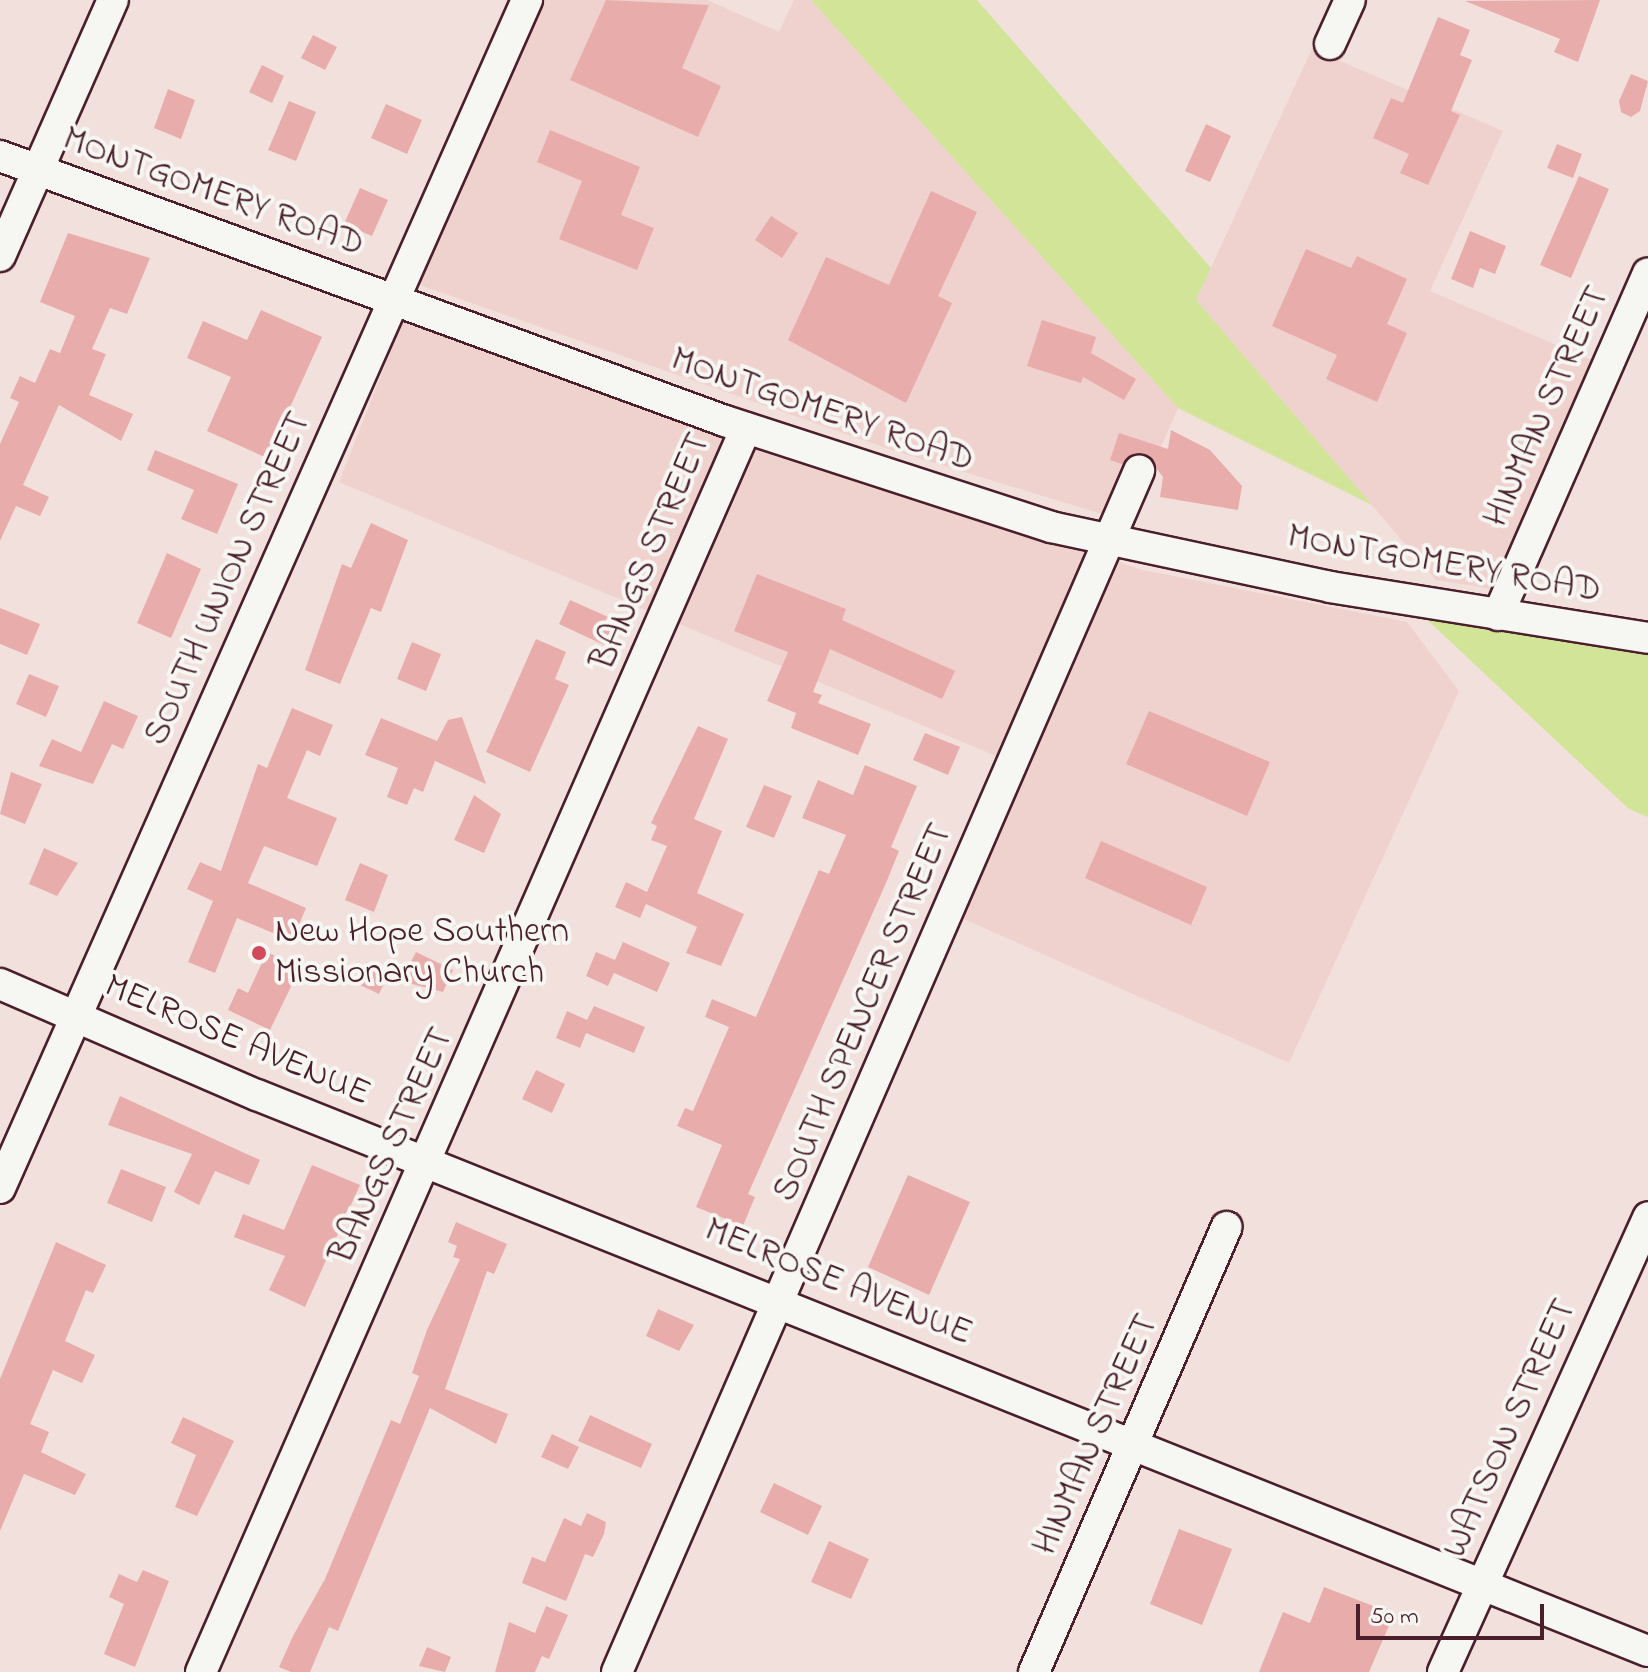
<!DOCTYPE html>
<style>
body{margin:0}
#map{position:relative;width:1648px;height:1672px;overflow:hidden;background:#f2e0dd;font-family:"Indie Flower",sans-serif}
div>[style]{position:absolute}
.built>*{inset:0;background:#efd1ce}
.green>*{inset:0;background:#d2e498}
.building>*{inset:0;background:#e8adab}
.roads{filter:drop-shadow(2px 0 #4a1f2b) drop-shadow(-2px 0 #4a1f2b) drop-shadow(0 2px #4a1f2b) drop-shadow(0 -2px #4a1f2b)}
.minor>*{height:30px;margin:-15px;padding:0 15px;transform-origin:15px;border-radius:15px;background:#f6f6f2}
.dots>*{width:22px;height:22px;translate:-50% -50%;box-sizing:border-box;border:4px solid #f6f6f2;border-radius:50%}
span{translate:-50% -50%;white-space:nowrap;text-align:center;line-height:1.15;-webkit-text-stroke:8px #f6f6f2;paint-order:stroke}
.street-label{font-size:36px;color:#4a1f2b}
.poi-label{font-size:36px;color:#4a1f2b}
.left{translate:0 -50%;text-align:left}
.scale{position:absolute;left:1356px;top:1604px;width:188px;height:36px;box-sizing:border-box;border:4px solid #4a1f2b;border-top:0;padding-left:10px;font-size:24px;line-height:28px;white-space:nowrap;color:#4a1f2b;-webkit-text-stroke:6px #f6f6f2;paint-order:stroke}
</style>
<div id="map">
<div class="built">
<div style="clip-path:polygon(542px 0,707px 0,779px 32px,794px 0,811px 0,1178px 408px,1128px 522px,889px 449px,417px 284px)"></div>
<div style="clip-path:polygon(1312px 49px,1503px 131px,1430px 291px,1603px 365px,1505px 591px,1436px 580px,1196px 300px)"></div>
<div style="clip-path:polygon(403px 320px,884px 489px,1143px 570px,1407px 622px,1459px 691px,1289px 1063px,941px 909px,1006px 760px,339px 482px)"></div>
</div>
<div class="green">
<div style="clip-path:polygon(811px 0,977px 0,1211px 268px,1196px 300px,1372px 505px,1178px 408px)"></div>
<div style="clip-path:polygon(1405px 599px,1648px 638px,1648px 817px,1629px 809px)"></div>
</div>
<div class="building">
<div style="clip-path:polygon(606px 0,709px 5px,682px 68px,721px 86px,698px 137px,570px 80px)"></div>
<div style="clip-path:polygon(1600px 0,1578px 62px,1554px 52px,1560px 39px,1465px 1px)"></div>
<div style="clip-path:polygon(1438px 17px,1470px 30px,1460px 55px,1472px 60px,1451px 111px,1460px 115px,1428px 185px,1400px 173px,1409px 154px,1373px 138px,1391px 98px,1403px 103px)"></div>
<div style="clip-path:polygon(313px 35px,337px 47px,325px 70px,301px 58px)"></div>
<div style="clip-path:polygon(262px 65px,284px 76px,272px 103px,249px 92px)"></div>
<div style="clip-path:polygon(1631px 74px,1648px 81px,1640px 111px,1631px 117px,1621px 112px,1619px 101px)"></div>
<div style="clip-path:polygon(168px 89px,195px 100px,181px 139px,154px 128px)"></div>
<div style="clip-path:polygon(289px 101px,316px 112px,296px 161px,268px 150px)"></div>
<div style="clip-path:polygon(386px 104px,422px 120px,407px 154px,371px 138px)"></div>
<div style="clip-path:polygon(1206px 124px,1231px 136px,1210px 182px,1185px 171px)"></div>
<div style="clip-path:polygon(550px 130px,640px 167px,621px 215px,654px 228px,637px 270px,559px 239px,582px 181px,537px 162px)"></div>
<div style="clip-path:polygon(1557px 144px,1582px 154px,1573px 178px,1547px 168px)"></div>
<div style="clip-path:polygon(1579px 176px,1609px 189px,1571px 278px,1540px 265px)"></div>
<div style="clip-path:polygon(360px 188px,388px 200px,372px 236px,344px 224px)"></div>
<div style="clip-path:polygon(931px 191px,977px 212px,938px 296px,952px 303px,906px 403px,788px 340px,826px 257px,889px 285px)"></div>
<div style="clip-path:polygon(771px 216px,798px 233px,782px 258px,755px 240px)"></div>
<div style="clip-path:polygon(1470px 231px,1506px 246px,1495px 274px,1480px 268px,1473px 288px,1451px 279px)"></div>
<div style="clip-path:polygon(68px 233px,150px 258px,127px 314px,110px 308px,92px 349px,106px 354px,89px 395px,133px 414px,121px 441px,59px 405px,23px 485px,49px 497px,40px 516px,16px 506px,0 541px,0 444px,19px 402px,10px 398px,20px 376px,35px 383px,50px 349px,60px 353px,75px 316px,40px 302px)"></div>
<div style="clip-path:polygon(1306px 249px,1351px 268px,1357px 256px,1407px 279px,1387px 324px,1407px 333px,1377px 402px,1326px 379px,1337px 355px,1272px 326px)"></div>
<div style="clip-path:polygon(261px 310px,322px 337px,267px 458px,207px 431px,231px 377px,187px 358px,203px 321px,247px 340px)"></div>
<div style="clip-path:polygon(1042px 320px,1096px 337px,1091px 353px,1136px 379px,1124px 400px,1083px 377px,1081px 383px,1027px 366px)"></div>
<div style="clip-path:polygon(1171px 430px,1210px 450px,1242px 486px,1238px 510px,1160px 497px,1163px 477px,1145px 454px,1122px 464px,1110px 460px,1119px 433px,1168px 449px)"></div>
<div style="clip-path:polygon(155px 450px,238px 484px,217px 534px,181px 519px,194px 490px,147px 470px)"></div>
<div style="clip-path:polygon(371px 523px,408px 540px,381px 612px,371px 608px,340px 684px,305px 670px,342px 564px,351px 568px)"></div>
<div style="clip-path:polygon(167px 553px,201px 569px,171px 638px,137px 623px)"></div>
<div style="clip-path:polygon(757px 574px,846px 609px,842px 620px,955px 671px,942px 699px,830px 649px,813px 692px,822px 695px,818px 703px,871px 724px,858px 755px,791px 728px,796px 713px,767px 701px,788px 652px,734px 631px)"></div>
<div style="clip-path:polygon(570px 600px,615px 620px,604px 645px,559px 624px)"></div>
<div style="clip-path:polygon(0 608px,40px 624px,27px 655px,0 644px)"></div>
<div style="clip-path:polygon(536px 639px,566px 652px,555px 679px,569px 685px,530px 772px,486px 752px)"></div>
<div style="clip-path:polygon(412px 642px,441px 654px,426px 691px,397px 679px)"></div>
<div style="clip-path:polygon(29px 674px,59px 686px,46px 717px,16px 704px)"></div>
<div style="clip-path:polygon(104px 701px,138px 716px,123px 749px,112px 744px,93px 784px,39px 766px,52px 739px,81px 752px)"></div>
<div style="clip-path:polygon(292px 708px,333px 725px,320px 756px,307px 750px,287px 798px,337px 818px,317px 866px,264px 846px,248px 883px,306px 908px,292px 941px,237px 918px,215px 973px,188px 962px,213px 901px,187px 889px,200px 862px,221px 871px,258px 764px,267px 768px)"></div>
<div style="clip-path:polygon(1149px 711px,1270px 762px,1247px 816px,1126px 764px)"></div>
<div style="clip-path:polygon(462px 717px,486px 784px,435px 761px,423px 792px,414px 788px,407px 805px,387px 797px,398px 768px,365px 755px,381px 718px,437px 741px,448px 720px)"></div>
<div style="clip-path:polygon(698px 726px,728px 739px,694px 819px,722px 831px,697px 893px,744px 914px,721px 966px,686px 953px,697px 927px,646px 904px,640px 918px,615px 907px,626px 882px,647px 892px,667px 846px,651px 840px,657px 826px,651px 823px)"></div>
<div style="clip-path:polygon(925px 733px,960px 747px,948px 775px,913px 760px)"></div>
<div style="clip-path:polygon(865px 765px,917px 786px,891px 847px,899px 851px,886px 883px,748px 1194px,755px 1197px,743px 1226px,696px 1207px,722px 1145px,677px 1126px,685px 1108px,693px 1111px,729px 1027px,705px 1017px,712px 999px,756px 1017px,819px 870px,829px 874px,846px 835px,802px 818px,818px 780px,853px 795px)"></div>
<div style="clip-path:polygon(11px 772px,42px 784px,25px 824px,0 814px)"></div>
<div style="clip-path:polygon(764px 785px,792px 796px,774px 838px,746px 827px)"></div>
<div style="clip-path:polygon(474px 795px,501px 814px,484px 853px,454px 840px)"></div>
<div style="clip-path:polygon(1101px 841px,1207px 887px,1191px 925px,1085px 878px)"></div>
<div style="clip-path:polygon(44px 848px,78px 863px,57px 896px,29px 884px)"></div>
<div style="clip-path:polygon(360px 863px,388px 875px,374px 912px,345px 900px)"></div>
<div style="clip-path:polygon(623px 942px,670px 963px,657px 992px,614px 973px,608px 986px,586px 976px,596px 952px,615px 960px)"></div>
<div style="clip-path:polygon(267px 952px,300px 968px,270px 1030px,228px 1010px,238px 988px,248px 993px)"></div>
<div style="clip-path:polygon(416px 952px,453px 970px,443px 992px,401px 981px)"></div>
<div style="clip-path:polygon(366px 962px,389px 973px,379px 994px,356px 983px)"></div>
<div style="clip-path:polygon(594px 1006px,645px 1027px,634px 1053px,586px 1033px,580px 1048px,556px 1038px,567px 1011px,587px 1020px)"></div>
<div style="clip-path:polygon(536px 1070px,565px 1084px,552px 1113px,522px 1099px)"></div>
<div style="clip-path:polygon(120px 1096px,260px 1160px,249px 1185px,215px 1171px,199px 1205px,174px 1192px,192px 1154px,108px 1125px)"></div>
<div style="clip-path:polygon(312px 1165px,360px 1185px,305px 1307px,269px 1290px,285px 1256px,234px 1237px,243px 1214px,284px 1230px)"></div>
<div style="clip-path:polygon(121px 1169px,166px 1187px,152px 1222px,107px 1203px)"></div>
<div style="clip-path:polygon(908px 1175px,970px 1202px,929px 1295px,868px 1267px)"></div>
<div style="clip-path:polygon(456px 1222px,507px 1244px,494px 1274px,487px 1271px,445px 1389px,508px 1414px,496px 1444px,430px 1408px,338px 1631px,329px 1627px,310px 1672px,291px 1672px,279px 1667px,293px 1636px,325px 1579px,391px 1420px,400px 1424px,419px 1376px,412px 1373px,427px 1330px,460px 1259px,453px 1257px,457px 1246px,448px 1242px)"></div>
<div style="clip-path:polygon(56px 1242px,106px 1265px,93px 1293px,86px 1290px,65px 1341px,95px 1355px,82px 1383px,53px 1370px,30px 1424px,49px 1432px,41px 1452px,86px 1474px,75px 1495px,24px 1474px,0 1531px,0 1379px)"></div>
<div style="clip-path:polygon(658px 1309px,694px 1325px,679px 1351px,646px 1336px)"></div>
<div style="clip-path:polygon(590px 1415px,652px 1444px,641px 1468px,578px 1441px)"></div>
<div style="clip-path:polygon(183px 1417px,234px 1441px,197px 1516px,175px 1507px,196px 1455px,171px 1443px)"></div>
<div style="clip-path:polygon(552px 1434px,579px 1447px,568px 1469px,541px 1457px)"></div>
<div style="clip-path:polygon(774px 1483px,822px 1506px,808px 1535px,760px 1512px)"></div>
<div style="clip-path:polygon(587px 1513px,606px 1522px,604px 1534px,593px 1557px,585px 1554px,566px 1601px,522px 1583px,532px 1557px,545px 1562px,564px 1518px,581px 1526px)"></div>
<div style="clip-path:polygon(1179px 1529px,1232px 1549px,1202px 1625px,1150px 1604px)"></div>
<div style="clip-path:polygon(829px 1541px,869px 1559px,851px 1599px,811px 1582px)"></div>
<div style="clip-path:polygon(143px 1570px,169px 1581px,135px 1667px,104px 1654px,124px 1604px,109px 1597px,119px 1574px,137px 1582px)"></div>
<div style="clip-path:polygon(1324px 1587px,1394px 1614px,1369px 1672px,1259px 1672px,1283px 1612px,1310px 1623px)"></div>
<div style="clip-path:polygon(546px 1606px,568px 1615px,549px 1659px,542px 1656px,535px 1672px,495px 1672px,509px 1622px,535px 1633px)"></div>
<div style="clip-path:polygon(427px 1647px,451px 1657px,445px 1672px,419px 1666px)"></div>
</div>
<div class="roads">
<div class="minor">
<div style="left:1330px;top:44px;width:48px;rotate:-65.6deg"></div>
<div style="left:0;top:156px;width:772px;rotate:20.08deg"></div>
<div style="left:725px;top:421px;width:343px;rotate:18deg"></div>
<div style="left:1051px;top:527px;width:285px;rotate:12.1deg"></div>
<div style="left:1330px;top:587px;width:322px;rotate:9.1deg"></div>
<div style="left:0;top:256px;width:280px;rotate:-66.2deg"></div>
<div style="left:1498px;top:615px;width:373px;rotate:-66.3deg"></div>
<div style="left:0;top:984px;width:280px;rotate:23.4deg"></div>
<div style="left:257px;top:1095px;width:1498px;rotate:21.79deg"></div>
<div style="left:0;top:1188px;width:1300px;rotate:-66.08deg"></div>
<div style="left:201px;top:1672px;width:1358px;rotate:-66.34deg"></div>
<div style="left:617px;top:1672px;width:1310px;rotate:-66.51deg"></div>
<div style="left:1034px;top:1672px;width:485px;rotate:-66.6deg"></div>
<div style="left:1443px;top:1672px;width:499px;rotate:-65.7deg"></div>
</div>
</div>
<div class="dots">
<div style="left:259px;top:953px;background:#d1495b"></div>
</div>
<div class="street-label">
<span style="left:213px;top:193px;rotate:20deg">MONTGOMERY ROAD</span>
<span style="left:1548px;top:407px;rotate:-66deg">HINMAN STREET</span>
<span style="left:822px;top:411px;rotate:19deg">MONTGOMERY ROAD</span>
<span style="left:652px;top:552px;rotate:-67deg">BANGS STREET</span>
<span style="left:1444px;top:565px;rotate:10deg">MONTGOMERY ROAD</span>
<span style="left:229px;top:579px;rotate:-66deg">SOUTH UNION STREET</span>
<span style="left:864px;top:1013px;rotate:-67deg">SOUTH SPENCER STREET</span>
<span style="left:237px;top:1041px;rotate:23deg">MELROSE AVENUE</span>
<span style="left:393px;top:1146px;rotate:-66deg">BANGS STREET</span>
<span style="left:838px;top:1283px;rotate:22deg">MELROSE AVENUE</span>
<span style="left:1511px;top:1429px;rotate:-66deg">WATSON STREET</span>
<span style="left:1097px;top:1435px;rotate:-66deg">HINMAN STREET</span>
</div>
<div class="poi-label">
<span class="left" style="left:275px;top:953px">New Hope Southern<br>Missionary Church</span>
</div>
<div class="scale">50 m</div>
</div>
